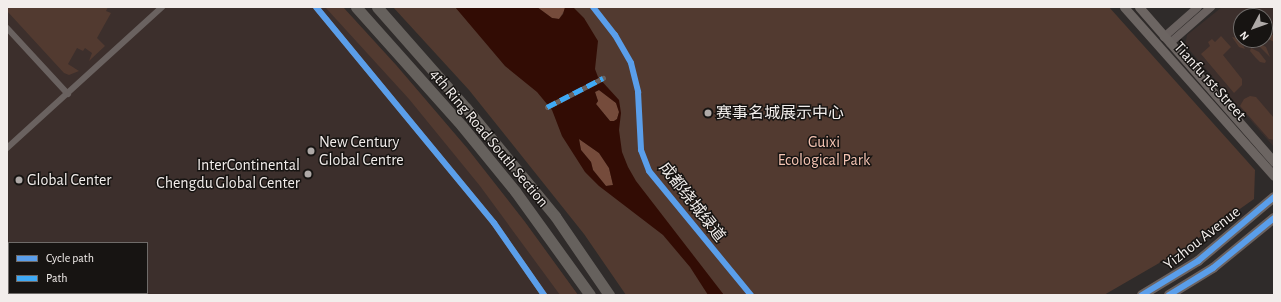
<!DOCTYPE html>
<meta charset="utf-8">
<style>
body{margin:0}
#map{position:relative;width:1281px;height:302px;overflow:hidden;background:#2f2b2a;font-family:"Alegreya Sans","Noto Sans SC",sans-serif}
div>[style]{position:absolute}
.built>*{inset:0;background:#3c2f2c}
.green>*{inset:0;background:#523a30}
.forest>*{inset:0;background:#754b3b}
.water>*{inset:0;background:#320c04}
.pedestrian>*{height:4.5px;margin:-2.25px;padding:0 2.25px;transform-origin:2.25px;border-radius:2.25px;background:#6a6260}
.minor>*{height:6px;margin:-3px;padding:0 3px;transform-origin:3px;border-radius:3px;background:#6a6260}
.tertiary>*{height:8px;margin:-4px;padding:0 4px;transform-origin:4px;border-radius:4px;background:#6a6260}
.secondary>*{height:9px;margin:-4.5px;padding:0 4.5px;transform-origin:4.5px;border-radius:4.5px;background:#6c6562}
.primary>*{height:10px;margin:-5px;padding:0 5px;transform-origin:5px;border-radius:5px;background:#6b6260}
.motorway>*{height:11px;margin:-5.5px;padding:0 5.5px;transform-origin:5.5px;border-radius:5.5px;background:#66615d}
.quiet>*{height:5px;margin-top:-2.5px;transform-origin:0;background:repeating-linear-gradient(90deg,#3fa9f5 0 10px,transparent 0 15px)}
.cycleway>*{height:6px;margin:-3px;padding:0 3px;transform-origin:3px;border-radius:3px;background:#5a9eea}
.dots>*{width:11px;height:11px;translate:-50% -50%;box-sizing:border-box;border:2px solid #171412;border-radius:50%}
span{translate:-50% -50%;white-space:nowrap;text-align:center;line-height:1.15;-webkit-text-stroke:3px #171412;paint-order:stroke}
.street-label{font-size:16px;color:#f2edeb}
.poi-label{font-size:16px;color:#f2edeb}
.left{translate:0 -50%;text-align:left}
.right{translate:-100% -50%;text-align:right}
.park-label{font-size:16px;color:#f5c4b3}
.frame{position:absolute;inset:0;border:8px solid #f2edeb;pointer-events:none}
.legend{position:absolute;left:8px;top:242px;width:140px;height:52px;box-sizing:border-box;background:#171412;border:1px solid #6f6b69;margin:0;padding:5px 7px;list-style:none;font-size:12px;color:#f2edeb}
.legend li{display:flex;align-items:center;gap:8px;height:20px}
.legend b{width:20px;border:1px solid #6f6b69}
.north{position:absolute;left:1233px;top:8px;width:40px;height:40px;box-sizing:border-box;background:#171412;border:1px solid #6f6b69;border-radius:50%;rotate:229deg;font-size:11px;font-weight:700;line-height:16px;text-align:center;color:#f2edeb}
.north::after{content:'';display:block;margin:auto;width:14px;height:18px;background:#aea9a7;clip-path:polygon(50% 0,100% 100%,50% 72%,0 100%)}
</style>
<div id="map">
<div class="built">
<div style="clip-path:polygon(evenodd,7px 7px,343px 7px,396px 65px,467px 148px,525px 222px,578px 295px,7px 295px,7px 7px,9px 243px,147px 243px,147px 293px,9px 293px,9px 243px)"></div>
<div style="clip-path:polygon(evenodd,1222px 7px,1274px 7px,1274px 147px,1185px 45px,1187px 35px,1222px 7px,1241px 16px,1265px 16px,1265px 40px,1241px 40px,1241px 16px)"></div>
</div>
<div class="green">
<div style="clip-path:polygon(7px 7px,108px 7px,106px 11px,111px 13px,97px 38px,105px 46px,89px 61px,92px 53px,85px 48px,83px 51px,77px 48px,68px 64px,79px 71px,69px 75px,64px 73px,7px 11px)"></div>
<div style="clip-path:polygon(325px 7px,343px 7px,396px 65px,467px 148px,525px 222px,578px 295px,560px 295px,480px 186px,409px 99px)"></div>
<div style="clip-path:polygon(393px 7px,1109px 7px,1255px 170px,1254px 199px,1180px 251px,1104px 295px,626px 295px,584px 234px,469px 90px)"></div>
<div style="clip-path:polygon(1265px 30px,1274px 36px,1274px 42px,1265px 37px)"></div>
<div style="clip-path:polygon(1221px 36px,1231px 47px,1223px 55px,1242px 79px,1242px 85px,1234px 93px,1201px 54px,1210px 46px,1208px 42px,1212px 39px,1215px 42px)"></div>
<div style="clip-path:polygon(1232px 37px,1237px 38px,1241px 41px,1245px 49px,1239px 47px)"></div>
<div style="clip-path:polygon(1247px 40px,1253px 40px,1266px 47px,1270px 57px,1260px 47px)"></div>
<div style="clip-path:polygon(1251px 48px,1259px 52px,1266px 61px,1265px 63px,1260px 62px,1255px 57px,1250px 51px)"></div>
<div style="clip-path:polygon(1250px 96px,1256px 97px,1274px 118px,1274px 140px,1269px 139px,1240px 106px,1244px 99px)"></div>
</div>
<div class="forest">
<div style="clip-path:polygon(537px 7px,565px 7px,566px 8px,559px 19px,552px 18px)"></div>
<div style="clip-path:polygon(599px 90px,616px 103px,619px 112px,617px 119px,614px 121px,610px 121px,596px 104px,598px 101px,595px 92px)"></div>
<div style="clip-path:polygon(579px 139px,599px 153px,609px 168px,613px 185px,606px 186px,593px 170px,591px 162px,581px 150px)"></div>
</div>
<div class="water">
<div style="clip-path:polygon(evenodd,455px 7px,537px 7px,552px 18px,559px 19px,563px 14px,565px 7px,573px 7px,584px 18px,598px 41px,595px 69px,598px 77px,619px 100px,621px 113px,619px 130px,622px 152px,628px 167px,636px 181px,724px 295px,708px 295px,690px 267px,663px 235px,599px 186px,585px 172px,562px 136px,552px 110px,537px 92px,505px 66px,455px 7px,599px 90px,616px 103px,619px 112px,617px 119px,614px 121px,610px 121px,596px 104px,598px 101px,595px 92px,599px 90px,455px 7px,579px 139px,599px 153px,609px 168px,613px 185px,606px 186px,593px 170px,591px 162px,581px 150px,579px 139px)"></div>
</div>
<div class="pedestrian">
<div style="left:547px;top:107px;width:63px;rotate:-27.4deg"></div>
</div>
<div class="minor">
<div style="left:316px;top:7px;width:280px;rotate:50.5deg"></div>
<div style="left:494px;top:223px;width:88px;rotate:55.2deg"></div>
<div style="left:7px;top:28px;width:90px;rotate:47.3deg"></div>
<div style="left:7px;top:148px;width:210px;rotate:-42.3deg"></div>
</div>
<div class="tertiary">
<div style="left:1164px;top:37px;width:45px;rotate:-41.4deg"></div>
<div style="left:1170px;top:43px;width:55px;rotate:-41.3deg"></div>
</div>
<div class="secondary">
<div style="left:1124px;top:7px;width:226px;rotate:48.4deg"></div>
<div style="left:1139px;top:7px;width:206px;rotate:48.9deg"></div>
</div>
<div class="primary">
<div style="left:1142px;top:295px;width:66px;rotate:-31.3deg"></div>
<div style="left:1198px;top:261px;width:99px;rotate:-40.1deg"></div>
<div style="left:1169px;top:295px;width:52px;rotate:-31.5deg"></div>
<div style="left:1213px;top:268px;width:79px;rotate:-39.3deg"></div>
</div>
<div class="motorway">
<div style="left:356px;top:7px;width:159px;rotate:48.3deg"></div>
<div style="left:462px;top:126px;width:84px;rotate:50.8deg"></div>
<div style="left:515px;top:191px;width:128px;rotate:54.2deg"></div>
<div style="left:377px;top:7px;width:135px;rotate:48.6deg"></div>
<div style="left:466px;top:108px;width:140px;rotate:50.5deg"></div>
<div style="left:555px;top:216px;width:96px;rotate:55.6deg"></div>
</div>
<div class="quiet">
<div style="left:547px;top:107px;width:63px;rotate:-27.4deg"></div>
</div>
<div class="cycleway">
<div style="left:316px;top:7px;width:280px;rotate:50.5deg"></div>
<div style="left:494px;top:223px;width:88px;rotate:55.2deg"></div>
<div style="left:593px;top:7px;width:36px;rotate:52deg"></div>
<div style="left:615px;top:35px;width:32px;rotate:60deg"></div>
<div style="left:631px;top:63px;width:30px;rotate:76deg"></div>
<div style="left:638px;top:92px;width:58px;rotate:87deg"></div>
<div style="left:641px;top:150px;width:22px;rotate:69deg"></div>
<div style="left:649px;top:171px;width:161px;rotate:50.6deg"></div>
<div style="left:1142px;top:295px;width:66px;rotate:-31.3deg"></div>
<div style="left:1198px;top:261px;width:99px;rotate:-40.1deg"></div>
<div style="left:1169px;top:295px;width:52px;rotate:-31.5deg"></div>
<div style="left:1213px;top:268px;width:79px;rotate:-39.3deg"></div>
</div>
<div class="dots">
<div style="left:708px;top:113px;background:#aea9a7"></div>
<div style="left:311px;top:151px;background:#aea9a7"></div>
<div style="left:308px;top:174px;background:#aea9a7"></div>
<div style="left:19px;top:180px;background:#aea9a7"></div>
</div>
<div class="street-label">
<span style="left:1210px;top:81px;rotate:48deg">Tianfu 1st Street</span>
<span style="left:489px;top:138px;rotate:50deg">4th Ring Road South Section</span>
<span style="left:692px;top:202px;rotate:52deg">成都绕城绿道</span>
<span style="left:1202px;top:238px;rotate:-38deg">Yizhou Avenue</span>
</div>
<div class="poi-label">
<span class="left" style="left:716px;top:113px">赛事名城展示中心</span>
<span class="left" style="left:319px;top:151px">New Century<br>Global Centre</span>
<span class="right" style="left:300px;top:174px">InterContinental<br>Chengdu Global Center</span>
<span class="left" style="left:27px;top:180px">Global Center</span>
</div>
<div class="park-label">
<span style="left:824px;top:151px">Guixi<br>Ecological Park</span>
</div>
<div class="frame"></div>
<ul class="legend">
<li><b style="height:5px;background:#5a9eea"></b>Cycle path</li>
<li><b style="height:5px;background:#3fa9f5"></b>Path</li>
</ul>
<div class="north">N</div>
</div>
